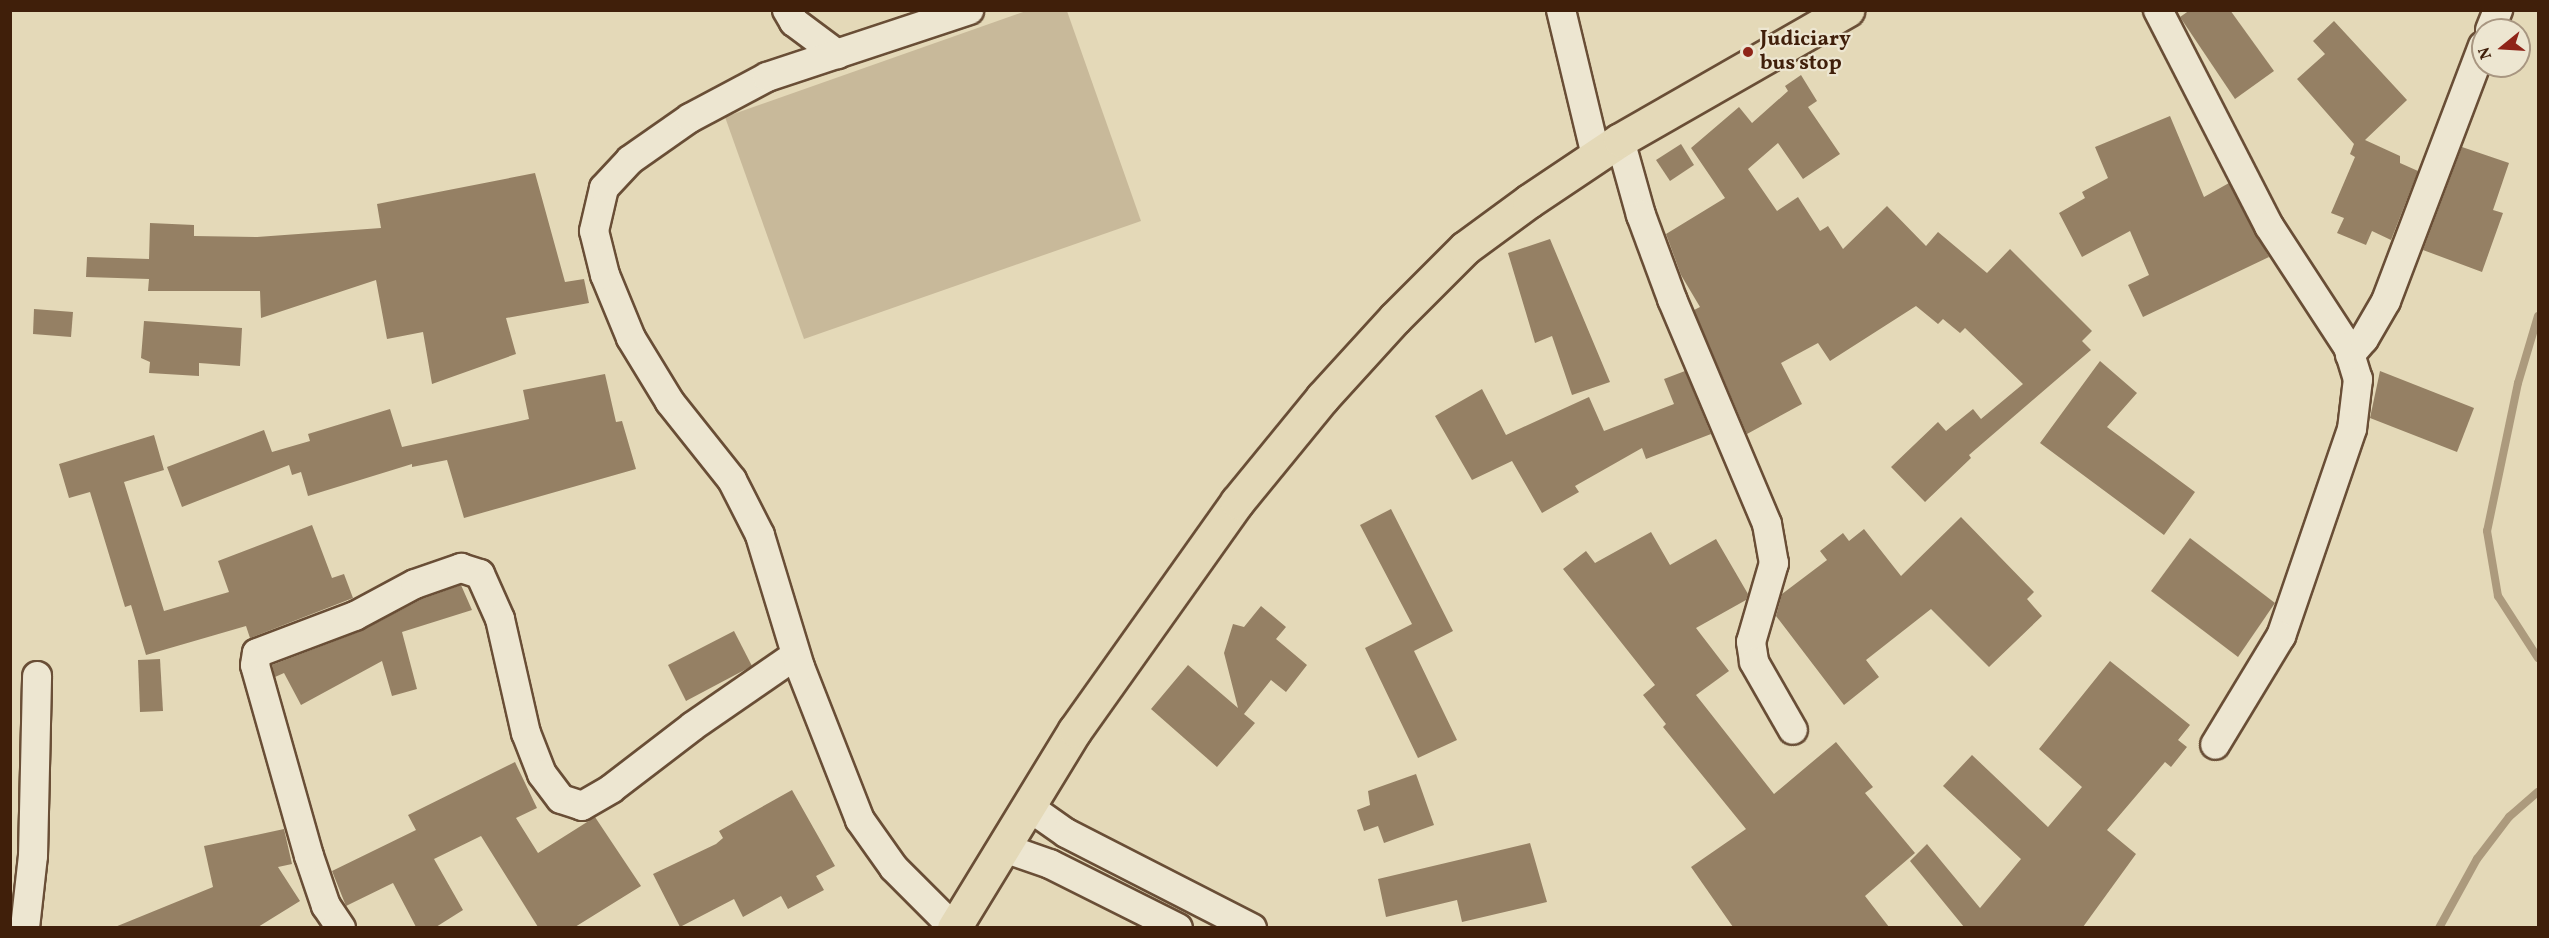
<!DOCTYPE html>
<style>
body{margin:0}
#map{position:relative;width:2549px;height:938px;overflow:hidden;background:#e4d9b8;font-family:Vollkorn,serif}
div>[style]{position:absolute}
.green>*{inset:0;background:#c8b99a}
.stream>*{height:8px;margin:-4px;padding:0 4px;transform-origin:4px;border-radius:4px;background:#ac9a7d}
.building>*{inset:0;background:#958064}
.roads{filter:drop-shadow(2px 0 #694e36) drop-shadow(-2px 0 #694e36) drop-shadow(0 2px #694e36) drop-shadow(0 -2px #694e36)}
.minor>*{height:28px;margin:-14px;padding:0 14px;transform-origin:14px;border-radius:14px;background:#ede6d1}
.major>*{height:33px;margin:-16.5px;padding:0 16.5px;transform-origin:16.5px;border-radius:16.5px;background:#e4d9b8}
.dots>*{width:16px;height:16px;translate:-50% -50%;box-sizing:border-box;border:3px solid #ede6d1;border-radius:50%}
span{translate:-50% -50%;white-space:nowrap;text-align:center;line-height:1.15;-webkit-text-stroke:4.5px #ede6d1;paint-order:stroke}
.poi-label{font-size:21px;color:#401f0a;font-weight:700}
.left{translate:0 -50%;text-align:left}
.frame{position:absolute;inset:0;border:12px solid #401f0a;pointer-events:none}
.north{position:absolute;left:2471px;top:18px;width:60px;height:60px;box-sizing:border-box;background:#ede6d1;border:2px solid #a89681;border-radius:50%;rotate:252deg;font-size:16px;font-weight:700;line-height:24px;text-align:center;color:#401f0a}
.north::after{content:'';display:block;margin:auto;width:21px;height:27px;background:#8f2418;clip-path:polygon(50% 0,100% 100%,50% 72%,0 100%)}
</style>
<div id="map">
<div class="green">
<div style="clip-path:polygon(1029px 10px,1067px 11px,1141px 221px,804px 339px,725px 117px)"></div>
</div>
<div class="stream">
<div style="left:2538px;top:316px;width:70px;rotate:106.6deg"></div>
<div style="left:2518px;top:383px;width:151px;rotate:101.8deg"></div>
<div style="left:2487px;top:531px;width:66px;rotate:80.4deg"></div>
<div style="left:2498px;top:596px;width:74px;rotate:57.2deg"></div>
<div style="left:2439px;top:928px;width:79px;rotate:-61.2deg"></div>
<div style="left:2477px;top:859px;width:53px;rotate:-52.7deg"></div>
<div style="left:2509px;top:817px;width:38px;rotate:-41deg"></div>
</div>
<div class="building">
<div style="clip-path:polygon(2190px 10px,2230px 10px,2274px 71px,2235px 99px,2180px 17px)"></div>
<div style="clip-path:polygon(2334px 21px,2407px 100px,2365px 140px,2400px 156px,2400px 163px,2418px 171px,2391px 240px,2372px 231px,2366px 245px,2337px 233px,2344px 218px,2331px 213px,2355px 157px,2350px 154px,2354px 144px,2297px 79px,2325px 54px,2313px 41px)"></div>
<div style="clip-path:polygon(1801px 75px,1817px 101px,1808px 107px,1840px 154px,1803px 179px,1778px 143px,1748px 169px,1777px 211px,1798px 197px,1820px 231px,1828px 226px,1843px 249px,1887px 206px,1926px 246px,1938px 232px,1987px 273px,2010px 249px,2092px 331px,2082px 341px,2091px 350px,1969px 455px,1971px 458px,1925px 502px,1891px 467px,1938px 422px,1946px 431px,1973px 409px,1981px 419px,2023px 384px,1965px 328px,1960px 333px,1943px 319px,1938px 324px,1916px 306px,1830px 361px,1818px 343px,1781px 363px,1802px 404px,1747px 434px,1694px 310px,1700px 307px,1681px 275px,1666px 234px,1725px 198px,1691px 148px,1739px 107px,1752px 123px,1788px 91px,1785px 86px)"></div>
<div style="clip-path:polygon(2170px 116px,2204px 197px,2229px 183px,2269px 257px,2143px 317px,2128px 285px,2149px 275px,2130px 231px,2082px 257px,2059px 213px,2085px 198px,2082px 192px,2108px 178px,2095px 147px)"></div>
<div style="clip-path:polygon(1681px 144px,1694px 165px,1670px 181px,1656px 160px)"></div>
<div style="clip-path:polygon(2462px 147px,2509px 163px,2493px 210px,2503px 213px,2482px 272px,2423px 250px)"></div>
<div style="clip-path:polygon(535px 173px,565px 282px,584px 279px,589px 303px,506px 318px,516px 354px,432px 384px,423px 332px,387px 339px,376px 280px,261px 318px,260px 291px,148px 291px,149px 279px,86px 277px,87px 257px,149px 259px,150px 223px,194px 225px,194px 236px,257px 237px,381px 228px,377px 204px)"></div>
<div style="clip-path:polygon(1550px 239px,1610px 382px,1572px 395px,1552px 336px,1535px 343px,1508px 253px)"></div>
<div style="clip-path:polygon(34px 309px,73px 312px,71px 337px,33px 334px)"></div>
<div style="clip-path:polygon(144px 321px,242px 328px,240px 366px,199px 363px,199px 376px,149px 373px,150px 362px,141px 358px)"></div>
<div style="clip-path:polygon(2100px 361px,2137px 393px,2107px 427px,2195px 492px,2164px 535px,2040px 443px)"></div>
<div style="clip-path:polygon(1685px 371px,1711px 434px,1646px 459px,1642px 448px,1575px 486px,1579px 492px,1542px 513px,1512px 461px,1472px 480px,1435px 416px,1482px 389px,1506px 435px,1589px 397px,1604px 431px,1674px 404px,1664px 379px)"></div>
<div style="clip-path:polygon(2380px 371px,2474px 408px,2457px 452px,2370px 418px)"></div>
<div style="clip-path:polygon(605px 374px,616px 422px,622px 421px,636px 469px,464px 518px,447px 460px,412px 467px,412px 464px,308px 496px,301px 472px,292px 475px,289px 465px,182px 507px,167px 467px,264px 430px,272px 452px,310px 441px,308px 434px,390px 409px,402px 447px,529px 419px,523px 390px)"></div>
<div style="clip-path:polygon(154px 435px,164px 470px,124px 482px,164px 611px,229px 592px,218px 561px,312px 525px,332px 578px,344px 574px,353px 598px,250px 638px,246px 626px,146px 655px,131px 605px,125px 607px,90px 492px,69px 498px,59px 464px)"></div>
<div style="clip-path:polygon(1391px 509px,1453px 631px,1414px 651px,1457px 740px,1418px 758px,1365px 648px,1412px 624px,1360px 525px)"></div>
<div style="clip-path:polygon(1961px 517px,2034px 592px,2027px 599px,2042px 616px,1989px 667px,1931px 609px,1866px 660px,1879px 677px,1844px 705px,1776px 616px,1782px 594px,1827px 560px,1820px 551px,1843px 533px,1849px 541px,1864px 529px,1901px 576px)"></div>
<div style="clip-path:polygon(1651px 532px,1670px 565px,1716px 539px,1748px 594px,1746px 600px,1696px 628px,1729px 671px,1696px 695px,1774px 794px,1836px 742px,1873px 787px,1865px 793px,1915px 853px,1865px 896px,1889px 927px,1733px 927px,1691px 867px,1746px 829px,1663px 727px,1666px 724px,1643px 695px,1655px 685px,1563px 569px,1586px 551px,1595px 563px)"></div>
<div style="clip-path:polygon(2190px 538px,2275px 603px,2238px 657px,2151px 591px)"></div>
<div style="clip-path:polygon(461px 585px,472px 610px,402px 632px,417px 689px,392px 696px,382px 661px,301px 705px,284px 673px,275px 677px,272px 665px,361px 631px,422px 599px)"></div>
<div style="clip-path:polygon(1261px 606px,1286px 627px,1276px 639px,1307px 665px,1286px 692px,1271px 680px,1244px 714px,1255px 723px,1217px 767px,1151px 709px,1188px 665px,1238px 708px,1224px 653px,1233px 624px,1244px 627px)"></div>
<div style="clip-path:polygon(734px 631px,752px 666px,686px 701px,668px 665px)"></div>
<div style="clip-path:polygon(160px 659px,163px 711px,140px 712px,138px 660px)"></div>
<div style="clip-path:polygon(2110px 661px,2190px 725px,2178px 740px,2187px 747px,2171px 767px,2165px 762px,2107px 830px,2136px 854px,2083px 927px,1964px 927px,1910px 861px,1927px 844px,1980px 908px,2021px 859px,1943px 786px,1972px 755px,2048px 827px,2082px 787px,2039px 749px)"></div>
<div style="clip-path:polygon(515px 762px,537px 808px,516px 818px,538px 853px,595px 817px,641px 886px,575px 927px,538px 927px,481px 836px,434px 859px,463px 910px,436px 927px,416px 927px,393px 883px,346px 906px,332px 871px,416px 830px,408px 815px)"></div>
<div style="clip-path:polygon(1416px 774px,1434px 825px,1384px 843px,1378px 826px,1364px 831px,1357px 810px,1370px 805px,1368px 791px)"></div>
<div style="clip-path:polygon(792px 790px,835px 866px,816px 876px,824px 890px,788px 909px,781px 896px,743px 917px,734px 899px,680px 927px,653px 874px,716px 844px,723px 838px,719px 831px)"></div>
<div style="clip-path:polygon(284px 829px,292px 864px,278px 867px,300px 901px,258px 927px,115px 927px,213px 887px,204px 846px)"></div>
<div style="clip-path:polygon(1530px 843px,1547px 902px,1462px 922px,1457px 900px,1386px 917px,1378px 879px)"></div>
</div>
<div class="roads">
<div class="minor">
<div style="left:787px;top:10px;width:14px;rotate:60deg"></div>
<div style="left:794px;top:22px;width:54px;rotate:36.7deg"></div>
<div style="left:1561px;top:10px;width:150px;rotate:76.5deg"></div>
<div style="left:2158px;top:10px;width:243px;rotate:62.8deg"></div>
<div style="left:2269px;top:226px;width:145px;rotate:56.9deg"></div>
<div style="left:2348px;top:347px;width:34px;rotate:73deg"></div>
<div style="left:2358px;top:379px;width:50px;rotate:96.8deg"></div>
<div style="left:2352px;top:429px;width:219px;rotate:108.9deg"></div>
<div style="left:2281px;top:636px;width:127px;rotate:121.2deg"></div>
<div style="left:2490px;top:30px;width:22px;rotate:-68deg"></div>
<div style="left:1620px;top:140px;width:78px;rotate:74.4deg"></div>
<div style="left:1641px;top:215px;width:90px;rotate:69.7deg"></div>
<div style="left:1672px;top:299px;width:244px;rotate:67.1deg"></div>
<div style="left:1767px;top:524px;width:40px;rotate:80deg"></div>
<div style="left:1774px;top:563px;width:82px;rotate:106.2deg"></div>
<div style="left:1751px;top:642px;width:20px;rotate:81deg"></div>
<div style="left:1754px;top:662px;width:78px;rotate:60.2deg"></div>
<div style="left:2350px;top:355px;width:21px;rotate:-49deg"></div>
<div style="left:2364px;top:339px;width:44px;rotate:-59.9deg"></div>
<div style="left:2386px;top:301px;width:273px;rotate:-69.2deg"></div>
<div style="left:1029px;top:807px;width:45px;rotate:35.1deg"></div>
<div style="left:1066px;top:833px;width:209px;rotate:27.1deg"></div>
<div style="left:1004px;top:848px;width:49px;rotate:19.2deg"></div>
<div style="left:1050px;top:864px;width:143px;rotate:26.6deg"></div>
<div style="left:25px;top:928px;width:72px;rotate:-83.7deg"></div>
<div style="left:33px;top:856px;width:180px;rotate:-88.7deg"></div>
<div style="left:341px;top:928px;width:27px;rotate:-124deg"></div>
<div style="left:326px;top:906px;width:53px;rotate:-108.8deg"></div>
<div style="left:309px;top:856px;width:198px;rotate:-105.8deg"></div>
<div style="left:255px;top:665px;width:12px;rotate:-81deg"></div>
<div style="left:257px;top:653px;width:105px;rotate:-20.7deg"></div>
<div style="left:355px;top:616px;width:68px;rotate:-28.1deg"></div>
<div style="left:415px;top:584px;width:49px;rotate:-19.2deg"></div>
<div style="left:461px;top:568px;width:20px;rotate:18deg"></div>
<div style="left:480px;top:574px;width:49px;rotate:66deg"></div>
<div style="left:500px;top:619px;width:117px;rotate:77.2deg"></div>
<div style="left:526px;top:733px;width:44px;rotate:68.7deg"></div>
<div style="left:542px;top:774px;width:31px;rotate:53deg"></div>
<div style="left:561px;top:799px;width:22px;rotate:18deg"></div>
<div style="left:582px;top:806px;width:34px;rotate:-30deg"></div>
<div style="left:611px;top:789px;width:103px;rotate:-37.5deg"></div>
<div style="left:693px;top:726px;width:125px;rotate:-34.6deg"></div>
<div style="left:954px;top:928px;width:85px;rotate:-135deg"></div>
<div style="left:894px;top:868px;width:59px;rotate:-125.3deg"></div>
<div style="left:860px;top:820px;width:164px;rotate:-111.4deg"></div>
<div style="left:800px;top:667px;width:138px;rotate:-106.9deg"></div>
<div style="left:760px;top:535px;width:62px;rotate:-117deg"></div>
<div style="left:732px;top:480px;width:100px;rotate:-128.5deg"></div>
<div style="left:670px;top:402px;width:75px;rotate:-121.4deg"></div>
<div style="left:631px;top:338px;width:68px;rotate:-112.4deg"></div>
<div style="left:605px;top:275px;width:45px;rotate:-104deg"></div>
<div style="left:594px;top:231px;width:44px;rotate:-76.9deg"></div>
<div style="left:604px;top:188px;width:38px;rotate:-47deg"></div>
<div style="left:630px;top:160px;width:73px;rotate:-35deg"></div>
<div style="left:690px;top:118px;width:87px;rotate:-28deg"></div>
<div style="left:767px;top:77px;width:213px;rotate:-18.3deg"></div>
</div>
<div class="major">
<div style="left:954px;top:928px;width:232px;rotate:-58.6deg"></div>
<div style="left:1075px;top:730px;width:280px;rotate:-54.6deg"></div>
<div style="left:1237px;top:502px;width:134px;rotate:-50.7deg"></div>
<div style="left:1322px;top:398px;width:108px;rotate:-47.6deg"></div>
<div style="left:1395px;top:318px;width:99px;rotate:-45deg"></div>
<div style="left:1465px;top:248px;width:79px;rotate:-36.3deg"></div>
<div style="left:1529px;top:201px;width:110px;rotate:-33.8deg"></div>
<div style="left:1620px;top:140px;width:262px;rotate:-29.8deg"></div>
</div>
</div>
<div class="dots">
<div style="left:1748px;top:52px;background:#8f2418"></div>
</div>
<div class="poi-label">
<span class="left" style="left:1760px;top:52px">Judiciary<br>bus stop</span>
</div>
<div class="frame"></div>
<div class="north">N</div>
</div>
